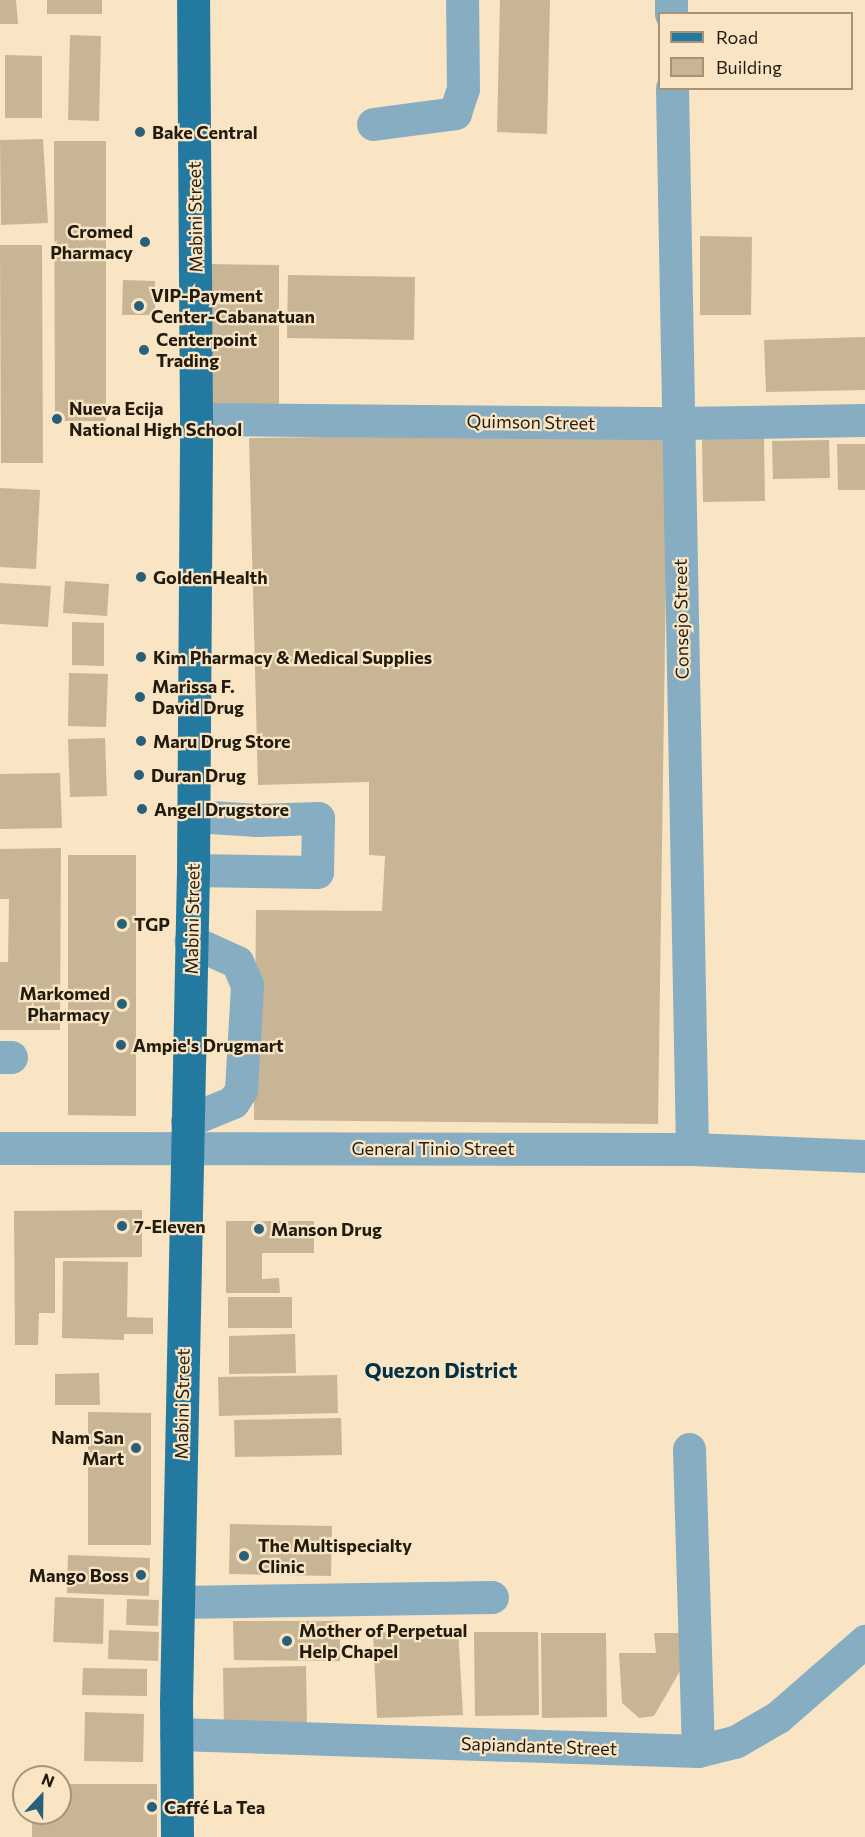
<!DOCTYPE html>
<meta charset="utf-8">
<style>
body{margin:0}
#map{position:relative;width:865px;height:1837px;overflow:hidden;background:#f9e5c3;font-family:Commissioner,sans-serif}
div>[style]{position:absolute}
.building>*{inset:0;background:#c8b595}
.minor>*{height:33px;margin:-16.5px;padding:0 16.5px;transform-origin:16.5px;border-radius:16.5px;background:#86adc2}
.major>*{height:33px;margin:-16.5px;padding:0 16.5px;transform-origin:16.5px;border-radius:16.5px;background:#2379a0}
.dots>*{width:16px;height:16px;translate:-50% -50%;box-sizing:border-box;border:3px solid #f9e5c3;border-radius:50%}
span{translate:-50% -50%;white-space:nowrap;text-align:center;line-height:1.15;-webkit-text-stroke:4.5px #f9e5c3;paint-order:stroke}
.poi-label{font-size:18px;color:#221b0f;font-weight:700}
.left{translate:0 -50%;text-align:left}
.right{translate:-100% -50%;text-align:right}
.street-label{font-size:18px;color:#221b0f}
.quarter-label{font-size:21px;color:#013146;font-weight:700}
.legend{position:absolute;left:658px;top:12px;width:195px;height:78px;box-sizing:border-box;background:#f9e5c3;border:2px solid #a3947b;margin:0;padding:8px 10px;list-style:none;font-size:18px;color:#221b0f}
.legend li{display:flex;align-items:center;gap:12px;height:30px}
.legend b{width:30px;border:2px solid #a3947b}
.north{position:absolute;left:12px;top:1765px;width:60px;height:60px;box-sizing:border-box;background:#f9e5c3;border:2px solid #a3947b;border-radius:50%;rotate:22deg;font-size:16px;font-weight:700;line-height:24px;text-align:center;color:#221b0f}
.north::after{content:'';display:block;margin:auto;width:21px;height:27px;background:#285f79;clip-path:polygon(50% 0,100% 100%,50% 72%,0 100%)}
</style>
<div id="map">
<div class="building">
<div style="clip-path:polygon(0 0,16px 0,18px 24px,0 24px)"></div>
<div style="clip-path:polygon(47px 0,102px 0,102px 14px,47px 14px)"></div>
<div style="clip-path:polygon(500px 0,550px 0,547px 134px,497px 132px)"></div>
<div style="clip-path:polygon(70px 35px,101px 36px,99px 121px,68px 120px)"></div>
<div style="clip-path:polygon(5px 55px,42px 56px,42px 118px,5px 118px)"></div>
<div style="clip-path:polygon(43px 139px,48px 223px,1px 225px,0 140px)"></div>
<div style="clip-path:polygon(54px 141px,106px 141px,106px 421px,55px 421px)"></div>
<div style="clip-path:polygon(700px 236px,752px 237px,751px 315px,700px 315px)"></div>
<div style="clip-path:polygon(0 245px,42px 245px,43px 463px,1px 463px)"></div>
<div style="clip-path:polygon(205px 264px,279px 265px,279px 406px,205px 405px)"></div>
<div style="clip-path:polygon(288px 275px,415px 277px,414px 340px,287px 338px)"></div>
<div style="clip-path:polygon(123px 280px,155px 281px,155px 315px,122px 315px)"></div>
<div style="clip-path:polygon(865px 337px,865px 390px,766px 392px,764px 340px)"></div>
<div style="clip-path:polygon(668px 432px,658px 1124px,254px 1120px,256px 910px,382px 911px,385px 856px,369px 855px,369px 782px,258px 785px,249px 438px)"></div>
<div style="clip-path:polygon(764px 438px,765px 501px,703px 502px,702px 439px)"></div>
<div style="clip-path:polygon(829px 440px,830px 478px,773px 479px,772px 441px)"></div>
<div style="clip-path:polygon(837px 444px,865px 444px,865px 490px,838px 490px)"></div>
<div style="clip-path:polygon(0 488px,40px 490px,36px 569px,0 567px)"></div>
<div style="clip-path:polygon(65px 581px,109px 584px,107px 616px,63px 613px)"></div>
<div style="clip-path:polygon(0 583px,51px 586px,48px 627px,0 624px)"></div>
<div style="clip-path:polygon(72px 622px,104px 623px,104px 666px,72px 665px)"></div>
<div style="clip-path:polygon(69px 673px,108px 674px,106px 727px,68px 726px)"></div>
<div style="clip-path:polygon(105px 738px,107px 796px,70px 797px,68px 739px)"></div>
<div style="clip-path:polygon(60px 773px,62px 828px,0 829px,0 774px)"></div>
<div style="clip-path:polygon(61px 848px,60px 1030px,0 1030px,0 962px,8px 962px,9px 899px,0 899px,0 849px)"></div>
<div style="clip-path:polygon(68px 855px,136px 855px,136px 1116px,68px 1115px)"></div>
<div style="clip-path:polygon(142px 1210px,142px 1257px,55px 1258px,55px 1313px,39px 1313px,38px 1345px,15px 1345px,14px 1211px)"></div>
<div style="clip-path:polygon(226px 1221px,314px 1221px,314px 1253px,262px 1253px,262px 1279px,279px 1278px,280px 1293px,226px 1293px)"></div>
<div style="clip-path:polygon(63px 1261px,128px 1262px,127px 1317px,153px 1318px,153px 1334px,124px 1334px,124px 1340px,62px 1338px)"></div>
<div style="clip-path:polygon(228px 1297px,292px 1297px,292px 1328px,228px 1328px)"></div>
<div style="clip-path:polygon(295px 1334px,296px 1373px,229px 1374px,229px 1336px)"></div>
<div style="clip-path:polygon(99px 1373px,100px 1405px,55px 1405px,55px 1374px)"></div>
<div style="clip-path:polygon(337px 1375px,338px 1413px,219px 1416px,218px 1377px)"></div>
<div style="clip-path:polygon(88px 1412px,151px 1413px,151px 1545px,88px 1545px)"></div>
<div style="clip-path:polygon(341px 1418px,342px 1455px,235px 1457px,234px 1420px)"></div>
<div style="clip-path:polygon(230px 1524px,332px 1526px,331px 1576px,229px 1574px)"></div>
<div style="clip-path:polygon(68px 1555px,150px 1558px,149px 1596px,67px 1593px)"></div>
<div style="clip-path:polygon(55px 1597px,104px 1599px,103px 1644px,53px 1642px)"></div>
<div style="clip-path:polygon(127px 1599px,159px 1600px,158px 1626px,126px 1625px)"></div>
<div style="clip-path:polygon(233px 1621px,340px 1621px,340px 1661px,234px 1660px)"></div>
<div style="clip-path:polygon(458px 1627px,463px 1715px,377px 1718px,373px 1631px)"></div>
<div style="clip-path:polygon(109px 1630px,159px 1632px,158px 1661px,108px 1659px)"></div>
<div style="clip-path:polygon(474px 1632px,538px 1632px,539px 1715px,475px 1716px)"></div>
<div style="clip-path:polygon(541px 1633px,606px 1633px,607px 1717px,542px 1718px)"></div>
<div style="clip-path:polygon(654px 1633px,679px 1633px,680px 1671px,654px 1716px,639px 1718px,622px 1703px,619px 1653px,656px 1653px)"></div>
<div style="clip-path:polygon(306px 1666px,307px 1727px,224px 1728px,223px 1668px)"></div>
<div style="clip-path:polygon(83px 1668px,147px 1669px,147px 1696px,82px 1695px)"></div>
<div style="clip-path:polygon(85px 1712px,144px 1714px,143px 1762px,84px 1761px)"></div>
<div style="clip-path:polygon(60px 1784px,157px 1784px,157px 1837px,32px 1837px,32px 1813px,60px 1813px)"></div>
</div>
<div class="minor">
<div style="left:671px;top:0;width:14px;rotate:90deg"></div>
<div style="left:672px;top:88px;width:1061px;rotate:88.92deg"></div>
<div style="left:373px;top:124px;width:83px;rotate:-7.6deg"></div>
<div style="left:455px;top:113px;width:25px;rotate:-72deg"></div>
<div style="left:463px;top:89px;width:89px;rotate:-90.6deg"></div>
<div style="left:196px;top:419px;width:481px;rotate:0.5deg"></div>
<div style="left:677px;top:423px;width:188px;rotate:-0.9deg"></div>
<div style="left:193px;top:870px;width:124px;rotate:0.9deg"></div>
<div style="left:317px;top:872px;width:54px;rotate:-88.9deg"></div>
<div style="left:318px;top:818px;width:61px;rotate:178.1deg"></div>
<div style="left:257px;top:820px;width:63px;rotate:-176.4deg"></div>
<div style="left:0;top:1057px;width:11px"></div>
<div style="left:187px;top:1121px;width:50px;rotate:-22.4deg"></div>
<div style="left:233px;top:1102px;width:14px;rotate:-56deg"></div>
<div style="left:241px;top:1090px;width:105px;rotate:-86.7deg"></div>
<div style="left:247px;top:985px;width:25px;rotate:-113deg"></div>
<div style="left:237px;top:962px;width:51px;rotate:-155.5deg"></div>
<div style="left:0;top:1148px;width:692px;rotate:0.08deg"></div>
<div style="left:692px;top:1149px;width:173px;rotate:2.3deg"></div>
<div style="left:689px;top:1449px;width:302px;rotate:88.3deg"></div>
<div style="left:178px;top:1602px;width:314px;rotate:-0.9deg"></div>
<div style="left:176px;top:1734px;width:522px;rotate:1.87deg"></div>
<div style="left:698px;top:1751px;width:38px;rotate:-14deg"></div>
<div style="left:735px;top:1742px;width:50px;rotate:-30.2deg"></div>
<div style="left:778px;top:1717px;width:116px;rotate:-41.1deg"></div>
</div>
<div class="major">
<div style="left:177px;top:1837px;width:134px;rotate:-90.4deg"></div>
<div style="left:176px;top:1703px;width:833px;rotate:-88.83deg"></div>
<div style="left:193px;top:870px;width:451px;rotate:-89.6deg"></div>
<div style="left:196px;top:419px;width:419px;rotate:-90.4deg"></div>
</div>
<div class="dots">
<div style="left:140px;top:132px;background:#285f79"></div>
<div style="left:145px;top:242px;background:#285f79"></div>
<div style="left:139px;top:306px;background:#285f79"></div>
<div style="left:144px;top:350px;background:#285f79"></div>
<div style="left:57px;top:419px;background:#285f79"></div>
<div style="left:141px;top:577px;background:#285f79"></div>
<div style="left:141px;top:657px;background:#285f79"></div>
<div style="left:140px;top:697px;background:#285f79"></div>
<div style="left:141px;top:741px;background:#285f79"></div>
<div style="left:139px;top:775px;background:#285f79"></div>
<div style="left:142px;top:809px;background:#285f79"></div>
<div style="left:122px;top:924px;background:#285f79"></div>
<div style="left:122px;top:1004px;background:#285f79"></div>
<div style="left:121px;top:1045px;background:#285f79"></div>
<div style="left:122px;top:1226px;background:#285f79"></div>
<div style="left:259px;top:1229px;background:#285f79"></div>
<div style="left:136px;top:1448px;background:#285f79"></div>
<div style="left:244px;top:1556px;background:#285f79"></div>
<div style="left:141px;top:1575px;background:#285f79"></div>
<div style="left:287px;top:1641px;background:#285f79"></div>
<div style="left:152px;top:1807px;background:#285f79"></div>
</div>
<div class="poi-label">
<span class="left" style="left:152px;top:132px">Bake Central</span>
<span class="right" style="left:133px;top:242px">Cromed<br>Pharmacy</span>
<span class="left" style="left:151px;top:306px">VIP-Payment<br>Center-Cabanatuan</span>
<span class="left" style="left:156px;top:350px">Centerpoint<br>Trading</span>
<span class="left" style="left:69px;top:419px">Nueva Ecija<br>National High School</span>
<span class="left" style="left:153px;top:577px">GoldenHealth</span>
<span class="left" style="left:153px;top:657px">Kim Pharmacy &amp; Medical Supplies</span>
<span class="left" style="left:152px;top:697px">Marissa F.<br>David Drug</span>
<span class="left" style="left:153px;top:741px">Maru Drug Store</span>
<span class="left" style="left:151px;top:775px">Duran Drug</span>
<span class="left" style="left:154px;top:809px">Angel Drugstore</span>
<span class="left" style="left:134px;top:924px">TGP</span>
<span class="right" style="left:110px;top:1004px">Markomed<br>Pharmacy</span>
<span class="left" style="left:133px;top:1045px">Ampie's Drugmart</span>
<span class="left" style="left:134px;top:1226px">7-Eleven</span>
<span class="left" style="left:271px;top:1229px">Manson Drug</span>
<span class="right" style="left:124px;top:1448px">Nam San<br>Mart</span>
<span class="left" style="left:258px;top:1556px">The Multispecialty<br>Clinic</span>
<span class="right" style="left:129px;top:1575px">Mango Boss</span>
<span class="left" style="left:299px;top:1641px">Mother of Perpetual<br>Help Chapel</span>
<span class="left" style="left:164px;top:1807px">Caffé La Tea</span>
</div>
<div class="street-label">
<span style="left:195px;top:217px;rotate:-91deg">Mabini Street</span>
<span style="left:531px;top:422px;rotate:1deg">Quimson Street</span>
<span style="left:681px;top:619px;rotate:-91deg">Consejo Street</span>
<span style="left:192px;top:919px;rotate:-89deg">Mabini Street</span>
<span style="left:433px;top:1148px">General Tinio Street</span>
<span style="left:182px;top:1404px;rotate:-89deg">Mabini Street</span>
<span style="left:539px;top:1746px;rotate:2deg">Sapiandante Street</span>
</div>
<div class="quarter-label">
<span style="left:441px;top:1370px">Quezon District</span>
</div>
<ul class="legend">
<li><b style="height:8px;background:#2379a0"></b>Road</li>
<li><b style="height:16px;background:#c8b595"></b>Building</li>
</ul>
<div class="north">N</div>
</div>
